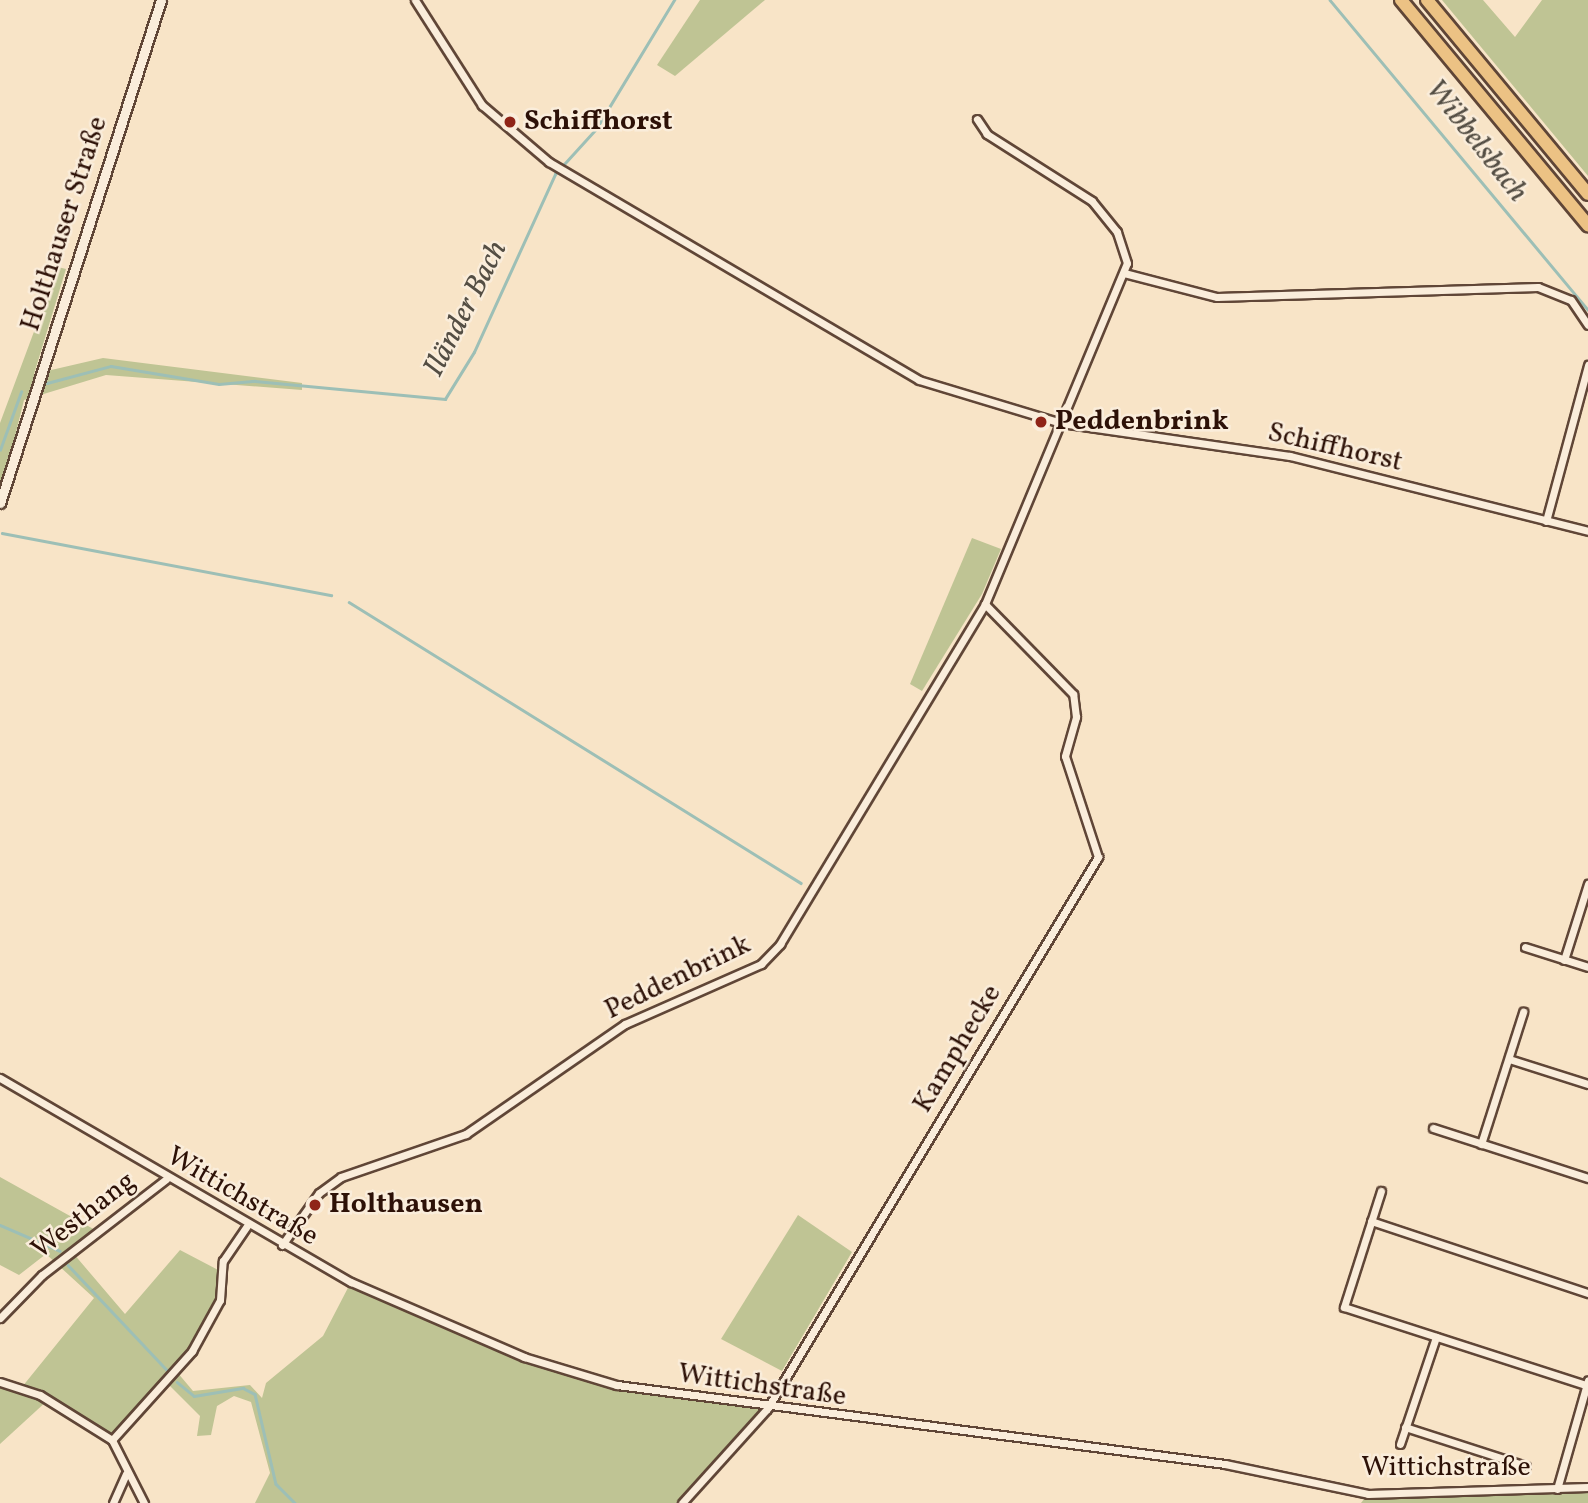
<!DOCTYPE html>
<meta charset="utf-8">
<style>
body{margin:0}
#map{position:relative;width:1588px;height:1503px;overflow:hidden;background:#f8e4c7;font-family:Vollkorn,serif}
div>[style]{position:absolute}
.green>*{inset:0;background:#bfc494}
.stream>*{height:2.5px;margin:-1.25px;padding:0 1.25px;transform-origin:1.25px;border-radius:1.25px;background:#9dbfb6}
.roads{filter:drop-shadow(2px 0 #604637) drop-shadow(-2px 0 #604637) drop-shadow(0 2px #604637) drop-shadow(0 -2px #604637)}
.minor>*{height:7px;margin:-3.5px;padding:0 3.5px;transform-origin:3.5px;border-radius:3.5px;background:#faeddb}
.tertiary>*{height:9px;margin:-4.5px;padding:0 4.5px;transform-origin:4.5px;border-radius:4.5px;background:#faeddb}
.motorway>*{height:12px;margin:-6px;padding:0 6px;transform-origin:6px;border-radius:6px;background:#ecc284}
.dots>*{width:19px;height:19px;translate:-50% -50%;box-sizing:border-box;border:4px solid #faeddb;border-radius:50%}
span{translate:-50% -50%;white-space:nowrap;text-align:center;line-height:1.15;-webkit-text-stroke:5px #faeddb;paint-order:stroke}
.poi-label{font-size:28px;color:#2d1107;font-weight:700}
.left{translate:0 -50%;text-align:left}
.street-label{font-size:28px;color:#2d1107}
.water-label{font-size:30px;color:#544e44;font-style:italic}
</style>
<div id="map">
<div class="green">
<div style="clip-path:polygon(700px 0,765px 0,675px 76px,657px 65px)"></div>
<div style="clip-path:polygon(1442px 0,1483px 0,1515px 37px,1542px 0,1588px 0,1588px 176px)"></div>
<div style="clip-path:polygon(58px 267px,66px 269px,34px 374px,103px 358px,302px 383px,302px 390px,106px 375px,24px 400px,0 497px,0 423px)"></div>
<div style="clip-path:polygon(972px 538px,1001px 549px,982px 594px,922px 691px,910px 684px)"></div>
<div style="clip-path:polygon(0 1177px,97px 1231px,73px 1253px,125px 1314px,180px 1250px,222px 1272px,220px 1300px,177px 1372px,193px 1391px,250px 1385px,262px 1398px,266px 1383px,323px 1336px,351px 1282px,478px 1340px,657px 1394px,767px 1409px,682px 1503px,255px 1503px,270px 1473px,251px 1402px,234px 1396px,217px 1406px,211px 1435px,197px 1436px,200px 1416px,168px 1384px,112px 1440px,48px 1400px,0 1444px,0 1382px,22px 1387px,94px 1298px,46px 1254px,19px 1275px,0 1265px)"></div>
<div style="clip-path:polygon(798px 1215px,852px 1252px,782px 1371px,721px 1339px)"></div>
<div style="clip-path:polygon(1588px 1491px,1588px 1503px,1361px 1503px,1368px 1494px)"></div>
</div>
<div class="stream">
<div style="left:1330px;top:0;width:403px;rotate:50.2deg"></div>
<div style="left:47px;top:383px;width:66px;rotate:-14.9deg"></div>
<div style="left:111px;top:366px;width:109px;rotate:9.5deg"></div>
<div style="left:219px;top:384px;width:36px;rotate:-5deg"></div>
<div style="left:255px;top:381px;width:191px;rotate:5.4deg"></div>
<div style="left:445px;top:399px;width:55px;rotate:-58.3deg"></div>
<div style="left:474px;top:352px;width:196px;rotate:-65.5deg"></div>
<div style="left:555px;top:174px;width:61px;rotate:-47.7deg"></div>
<div style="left:596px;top:129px;width:151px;rotate:-58.8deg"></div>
<div style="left:0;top:450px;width:62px;rotate:-70.1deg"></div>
<div style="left:2px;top:533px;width:335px;rotate:10.7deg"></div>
<div style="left:349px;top:602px;width:532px;rotate:31.87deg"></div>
<div style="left:0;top:1225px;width:65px;rotate:23.4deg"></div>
<div style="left:68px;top:1265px;width:147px;rotate:46.7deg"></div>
<div style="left:177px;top:1382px;width:22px;rotate:39deg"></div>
<div style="left:194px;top:1396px;width:50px;rotate:-9.3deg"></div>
<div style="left:243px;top:1388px;width:13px;rotate:27deg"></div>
<div style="left:255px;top:1394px;width:92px;rotate:76.9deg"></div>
<div style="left:276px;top:1484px;width:27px;rotate:45deg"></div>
</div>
<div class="roads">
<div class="minor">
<div style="left:415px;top:0;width:125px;rotate:57.5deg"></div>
<div style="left:482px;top:105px;width:88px;rotate:40.4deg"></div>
<div style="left:549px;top:162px;width:429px;rotate:30.5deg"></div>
<div style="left:919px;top:380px;width:148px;rotate:16.8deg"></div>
<div style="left:1061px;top:423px;width:231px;rotate:8.2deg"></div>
<div style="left:1290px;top:456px;width:307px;rotate:14.1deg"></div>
<div style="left:1124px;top:273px;width:96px;rotate:14.5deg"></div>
<div style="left:1217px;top:297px;width:321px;rotate:-1.8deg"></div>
<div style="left:1538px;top:287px;width:35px;rotate:22deg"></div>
<div style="left:1571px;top:300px;width:30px;rotate:56deg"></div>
<div style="left:1546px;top:521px;width:162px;rotate:-74.9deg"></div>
<div style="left:1525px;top:947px;width:66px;rotate:17.6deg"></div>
<div style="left:1564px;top:960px;width:80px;rotate:-72.5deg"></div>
<div style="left:1509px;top:1059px;width:83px;rotate:17.6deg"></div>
<div style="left:0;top:1078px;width:406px;rotate:30.2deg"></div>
<div style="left:351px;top:1282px;width:189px;rotate:23.4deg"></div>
<div style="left:524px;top:1357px;width:97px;rotate:16.8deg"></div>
<div style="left:617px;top:1385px;width:613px;rotate:7.4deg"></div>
<div style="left:1225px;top:1464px;width:146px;rotate:11.8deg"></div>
<div style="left:1368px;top:1494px;width:220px;rotate:-1.8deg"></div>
<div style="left:1433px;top:1128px;width:163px;rotate:17.9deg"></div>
<div style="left:1481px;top:1144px;width:139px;rotate:-72.3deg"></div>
<div style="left:1381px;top:1191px;width:122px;rotate:107.7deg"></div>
<div style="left:1344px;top:1307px;width:256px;rotate:17.9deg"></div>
<div style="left:1371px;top:1221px;width:229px;rotate:18.4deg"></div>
<div style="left:282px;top:1245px;width:64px;rotate:-54.6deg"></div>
<div style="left:319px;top:1193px;width:27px;rotate:-36deg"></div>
<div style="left:341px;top:1177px;width:132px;rotate:-19deg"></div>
<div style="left:466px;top:1134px;width:193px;rotate:-34.7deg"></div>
<div style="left:625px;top:1024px;width:149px;rotate:-23.8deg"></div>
<div style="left:761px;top:964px;width:28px;rotate:-46deg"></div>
<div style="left:780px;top:944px;width:397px;rotate:-58.9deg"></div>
<div style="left:985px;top:604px;width:369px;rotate:-67.4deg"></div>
<div style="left:1127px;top:263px;width:33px;rotate:-108deg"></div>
<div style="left:1117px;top:232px;width:40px;rotate:-129deg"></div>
<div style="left:1092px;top:201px;width:125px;rotate:-147.5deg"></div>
<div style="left:987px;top:134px;width:18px;rotate:-124deg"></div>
<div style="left:0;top:1318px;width:60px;rotate:-45.7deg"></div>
<div style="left:42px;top:1275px;width:157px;rotate:-37.7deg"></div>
<div style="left:0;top:1382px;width:42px;rotate:18deg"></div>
<div style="left:40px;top:1395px;width:85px;rotate:32deg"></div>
<div style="left:112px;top:1440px;width:71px;rotate:63.1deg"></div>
<div style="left:1405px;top:1427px;width:127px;rotate:17.9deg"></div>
<div style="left:112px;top:1440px;width:120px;rotate:-48deg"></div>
<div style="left:192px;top:1351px;width:58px;rotate:-61.2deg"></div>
<div style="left:220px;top:1300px;width:39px;rotate:-86deg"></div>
<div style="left:223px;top:1261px;width:42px;rotate:-55.6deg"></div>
<div style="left:1400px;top:1444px;width:113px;rotate:-71.4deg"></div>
<div style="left:1557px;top:1489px;width:113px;rotate:-74.1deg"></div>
<div style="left:113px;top:1503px;width:32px;rotate:-66deg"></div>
<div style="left:682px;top:1503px;width:127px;rotate:-47.9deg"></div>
<div style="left:767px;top:1409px;width:644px;rotate:-59.05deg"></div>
<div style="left:1098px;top:857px;width:106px;rotate:-108.1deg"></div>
<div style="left:1065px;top:756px;width:41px;rotate:-74.2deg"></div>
<div style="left:1076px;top:717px;width:23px;rotate:-97deg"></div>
<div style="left:1073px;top:694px;width:126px;rotate:-134.4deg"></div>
</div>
<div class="tertiary">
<div style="left:0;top:503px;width:528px;rotate:-72.25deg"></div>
</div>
<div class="motorway">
<div style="left:1401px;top:0;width:293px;rotate:50.3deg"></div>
<div style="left:1427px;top:0;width:252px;rotate:50.3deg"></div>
</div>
</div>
<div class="dots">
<div style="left:510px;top:122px;background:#8f2418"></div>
<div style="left:1041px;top:422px;background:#8f2418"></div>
<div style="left:315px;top:1205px;background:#8f2418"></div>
</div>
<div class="poi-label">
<span class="left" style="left:524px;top:122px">Schiffhorst</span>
<span class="left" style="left:1055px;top:422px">Peddenbrink</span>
<span class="left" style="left:329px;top:1205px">Holthausen</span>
</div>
<div class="street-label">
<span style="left:65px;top:224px;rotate:-72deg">Holthauser Straße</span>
<span style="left:1335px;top:448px;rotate:13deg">Schiffhorst</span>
<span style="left:678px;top:978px;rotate:-26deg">Peddenbrink</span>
<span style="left:958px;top:1049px;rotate:-59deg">Kamphecke</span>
<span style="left:242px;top:1197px;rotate:30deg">Wittichstraße</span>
<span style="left:84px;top:1216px;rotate:-38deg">Westhang</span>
<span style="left:762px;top:1386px;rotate:8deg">Wittichstraße</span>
<span style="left:1446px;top:1468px">Wittichstraße</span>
</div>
<div class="water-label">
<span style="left:1476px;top:141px;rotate:52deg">Wibbelsbach</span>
<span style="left:466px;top:309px;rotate:-63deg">Iländer Bach</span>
</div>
</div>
